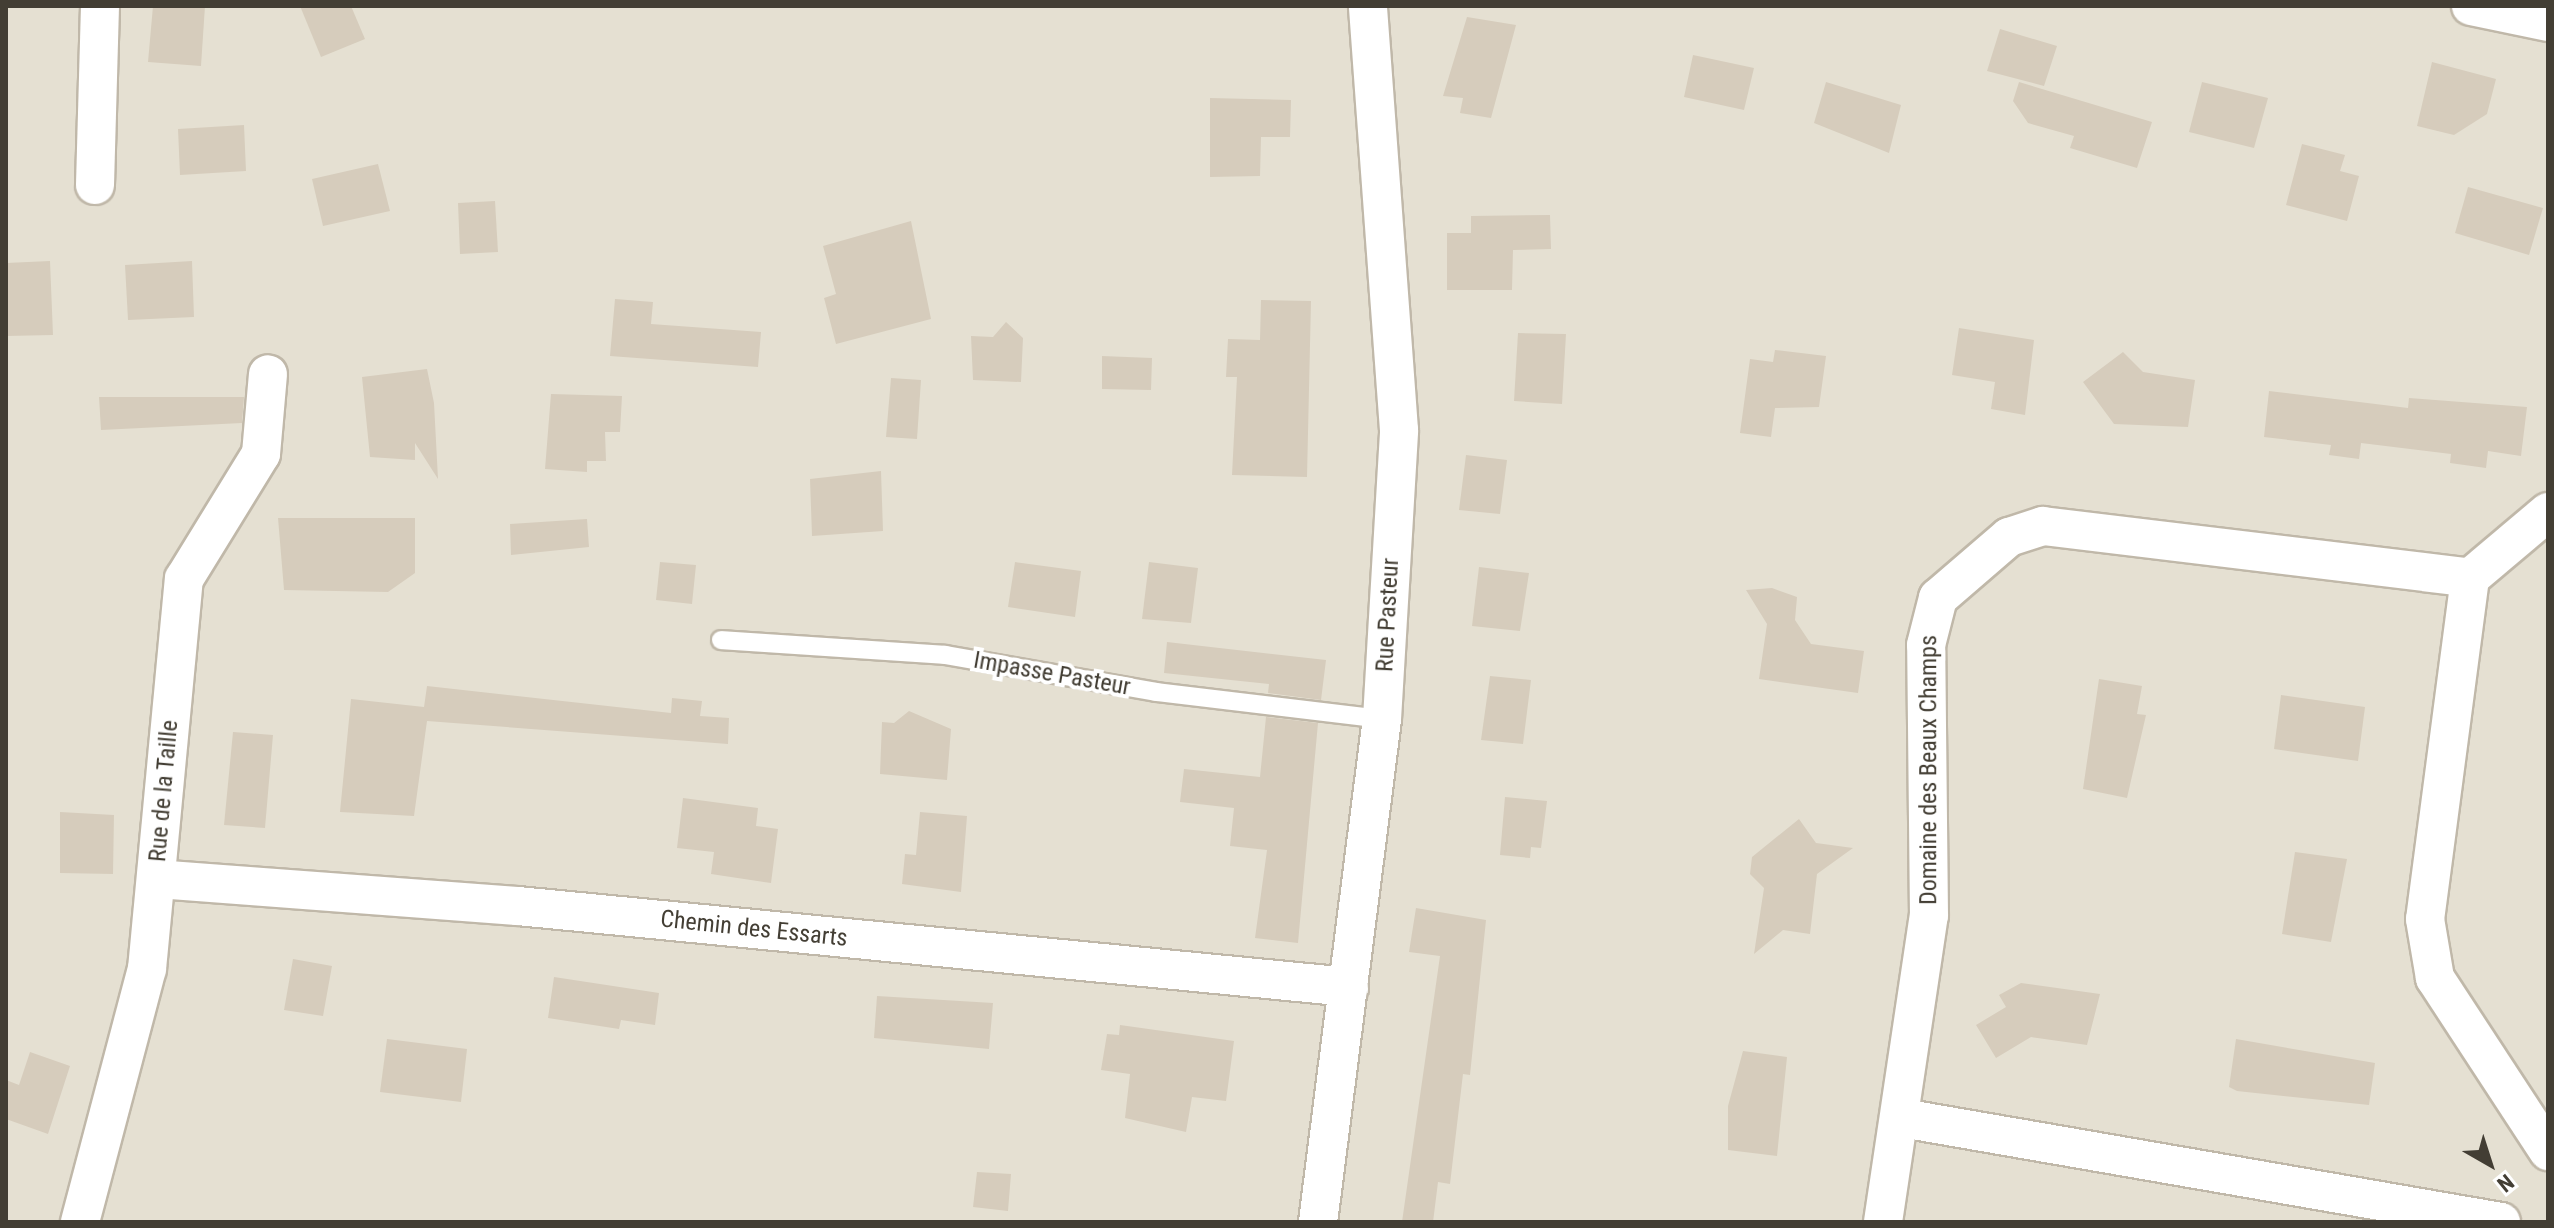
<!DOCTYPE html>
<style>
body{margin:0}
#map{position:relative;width:2554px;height:1228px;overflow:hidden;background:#f2eee3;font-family:"Roboto Condensed",sans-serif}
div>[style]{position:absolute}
.residential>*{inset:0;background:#e5e0d2}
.building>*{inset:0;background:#d6ccbc}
.roads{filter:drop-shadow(2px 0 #c0b8a9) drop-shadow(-2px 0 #c0b8a9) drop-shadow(0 2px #c0b8a9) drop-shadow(0 -2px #c0b8a9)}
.lane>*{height:18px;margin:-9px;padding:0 9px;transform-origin:9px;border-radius:9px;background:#fff}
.street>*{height:38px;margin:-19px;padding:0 19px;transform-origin:19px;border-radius:19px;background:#fff}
span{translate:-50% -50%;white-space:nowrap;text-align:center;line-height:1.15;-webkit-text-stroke:8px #fff;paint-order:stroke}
.street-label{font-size:24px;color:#433e34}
.frame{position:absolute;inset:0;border:8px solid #433e34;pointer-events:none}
.north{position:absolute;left:2450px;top:1124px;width:80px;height:80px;-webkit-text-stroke:6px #fff;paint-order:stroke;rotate:141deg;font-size:22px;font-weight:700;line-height:32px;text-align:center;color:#433e34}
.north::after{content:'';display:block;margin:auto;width:28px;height:36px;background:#433e34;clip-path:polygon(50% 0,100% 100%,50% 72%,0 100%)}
</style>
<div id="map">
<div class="residential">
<div style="clip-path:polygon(6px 6px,2548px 6px,2548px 1222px,6px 1222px)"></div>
</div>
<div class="building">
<div style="clip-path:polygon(153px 6px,205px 6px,201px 66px,148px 62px)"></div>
<div style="clip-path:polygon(300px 6px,351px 6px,365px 39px,321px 57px)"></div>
<div style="clip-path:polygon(1467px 17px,1516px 25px,1491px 118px,1460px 113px,1463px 98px,1443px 96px)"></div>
<div style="clip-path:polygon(2000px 29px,2057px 46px,2044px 86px,1987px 71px)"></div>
<div style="clip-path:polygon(1693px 55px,1754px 68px,1744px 110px,1684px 97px)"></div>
<div style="clip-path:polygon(2432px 62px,2496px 79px,2487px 114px,2454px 135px,2417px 126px)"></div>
<div style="clip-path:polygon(1826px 82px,1901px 105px,1889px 153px,1814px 123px)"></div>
<div style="clip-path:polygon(2019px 82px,2152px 122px,2137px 168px,2070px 148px,2074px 136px,2028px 123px,2013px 101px)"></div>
<div style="clip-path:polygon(2202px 82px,2268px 98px,2254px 148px,2189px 132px)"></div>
<div style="clip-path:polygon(1210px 98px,1291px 100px,1290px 137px,1261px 137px,1260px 176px,1210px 177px)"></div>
<div style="clip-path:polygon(244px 125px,246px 171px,180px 175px,178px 129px)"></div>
<div style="clip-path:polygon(2302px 144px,2345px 155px,2340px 171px,2359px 176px,2347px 221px,2286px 205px)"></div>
<div style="clip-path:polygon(378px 164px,390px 211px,323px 226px,312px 179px)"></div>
<div style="clip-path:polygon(2468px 187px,2543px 208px,2529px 255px,2455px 233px)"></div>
<div style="clip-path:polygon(495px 201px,498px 252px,460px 254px,458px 203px)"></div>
<div style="clip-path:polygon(1550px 215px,1551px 249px,1513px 250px,1512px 290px,1447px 290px,1447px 233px,1471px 233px,1471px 216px)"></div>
<div style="clip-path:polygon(911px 221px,931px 319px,836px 344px,824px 298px,836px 294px,823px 246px)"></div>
<div style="clip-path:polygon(50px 261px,53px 335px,6px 336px,6px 263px)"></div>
<div style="clip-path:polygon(192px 261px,194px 317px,128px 320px,125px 265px)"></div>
<div style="clip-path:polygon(615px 299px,653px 302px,651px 324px,761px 332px,758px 367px,610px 356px)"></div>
<div style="clip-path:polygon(1261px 300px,1311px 301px,1307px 477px,1232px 475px,1237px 377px,1226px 377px,1228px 339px,1260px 340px)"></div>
<div style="clip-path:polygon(1006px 322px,1023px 338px,1021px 382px,973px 380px,971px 336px,993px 337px)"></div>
<div style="clip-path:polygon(1959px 328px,2034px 340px,2025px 415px,1991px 409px,1995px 382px,1952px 375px)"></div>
<div style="clip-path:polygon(1518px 333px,1566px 334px,1562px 404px,1514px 401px)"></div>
<div style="clip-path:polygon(1775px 350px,1826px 356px,1819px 407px,1775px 408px,1771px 437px,1740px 433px,1750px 359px,1773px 362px)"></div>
<div style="clip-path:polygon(2123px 352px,2143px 372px,2195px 380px,2188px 427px,2114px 424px,2083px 382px)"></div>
<div style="clip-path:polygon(1102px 356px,1152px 358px,1151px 390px,1102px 389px)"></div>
<div style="clip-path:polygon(427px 369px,434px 403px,438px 479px,415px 443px,415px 460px,370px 457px,362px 377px)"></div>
<div style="clip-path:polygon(891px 378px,921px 380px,917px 439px,886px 437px)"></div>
<div style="clip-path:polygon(2269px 391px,2408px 408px,2409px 398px,2527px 407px,2521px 456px,2488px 451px,2486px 468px,2450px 463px,2451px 454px,2361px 443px,2359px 459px,2329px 455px,2331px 445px,2264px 437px)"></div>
<div style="clip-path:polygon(551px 394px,622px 396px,620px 432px,605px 432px,606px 461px,587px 461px,587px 472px,545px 469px)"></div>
<div style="clip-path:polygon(99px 397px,244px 397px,242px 423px,101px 430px)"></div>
<div style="clip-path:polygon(1466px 455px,1507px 460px,1500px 514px,1459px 510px)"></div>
<div style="clip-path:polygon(881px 471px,883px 531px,812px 536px,810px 479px)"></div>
<div style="clip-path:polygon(278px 518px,415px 518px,415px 573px,388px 592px,284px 590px)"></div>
<div style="clip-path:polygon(587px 519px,589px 547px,511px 555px,510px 524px)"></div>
<div style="clip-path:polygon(660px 562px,696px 565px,692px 604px,656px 600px)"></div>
<div style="clip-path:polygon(1015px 562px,1081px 571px,1075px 617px,1008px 607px)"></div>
<div style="clip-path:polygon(1149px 562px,1198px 568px,1191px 623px,1142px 619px)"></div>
<div style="clip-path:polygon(1479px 567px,1529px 573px,1520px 631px,1472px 626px)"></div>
<div style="clip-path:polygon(1772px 588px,1797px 597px,1795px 620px,1811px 644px,1864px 651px,1858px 693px,1759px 679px,1767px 624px,1746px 590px)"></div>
<div style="clip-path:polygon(1167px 642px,1326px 660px,1321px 700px,1268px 693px,1269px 684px,1164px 673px)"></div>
<div style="clip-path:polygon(1490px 676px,1531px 680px,1523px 744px,1481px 740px)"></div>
<div style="clip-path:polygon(2099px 679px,2142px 686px,2137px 714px,2146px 715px,2127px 798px,2083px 789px)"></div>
<div style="clip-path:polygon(427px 686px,671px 713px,672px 698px,702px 701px,700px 716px,729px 718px,728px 744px,427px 721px,414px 816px,340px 812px,351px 699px,424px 707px)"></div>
<div style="clip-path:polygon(2281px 695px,2365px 707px,2358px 761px,2274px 749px)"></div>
<div style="clip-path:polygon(909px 711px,951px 729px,947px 780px,880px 774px,882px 722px,894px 723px)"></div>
<div style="clip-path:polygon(1266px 717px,1318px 723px,1298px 943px,1255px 938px,1267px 850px,1230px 846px,1234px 808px,1180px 802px,1184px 769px,1260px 777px)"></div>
<div style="clip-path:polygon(233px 732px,273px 735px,265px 828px,224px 825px)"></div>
<div style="clip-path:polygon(1505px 797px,1547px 801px,1541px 848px,1531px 847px,1530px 858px,1500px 855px)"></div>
<div style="clip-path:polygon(683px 798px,758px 808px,756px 826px,778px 829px,771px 883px,711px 874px,714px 852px,677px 848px)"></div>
<div style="clip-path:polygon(60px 812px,114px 815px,113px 874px,60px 873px)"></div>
<div style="clip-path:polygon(920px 812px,967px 816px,961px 892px,902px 884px,905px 854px,916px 855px)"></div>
<div style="clip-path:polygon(1799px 819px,1816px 843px,1853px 848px,1817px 874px,1810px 934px,1783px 930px,1754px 954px,1764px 888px,1750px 874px,1752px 857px)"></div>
<div style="clip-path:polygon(2295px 852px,2347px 859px,2331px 942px,2282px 934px)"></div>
<div style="clip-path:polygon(1416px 908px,1486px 920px,1470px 1075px,1463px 1074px,1450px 1184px,1438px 1182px,1433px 1222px,1402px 1222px,1440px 956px,1409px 952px)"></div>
<div style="clip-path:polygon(293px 959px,332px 966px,323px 1016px,284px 1010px)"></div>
<div style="clip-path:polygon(554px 977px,659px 993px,655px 1025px,621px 1020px,619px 1029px,548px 1018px)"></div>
<div style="clip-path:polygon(2021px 983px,2100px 994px,2087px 1045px,2031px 1037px,1996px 1058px,1976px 1025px,2006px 1007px,1999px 995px)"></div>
<div style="clip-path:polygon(877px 996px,993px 1003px,989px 1049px,874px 1038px)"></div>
<div style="clip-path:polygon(1120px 1025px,1234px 1041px,1226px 1101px,1192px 1097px,1186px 1132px,1125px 1118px,1130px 1074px,1101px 1070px,1107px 1034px,1119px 1035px)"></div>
<div style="clip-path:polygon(387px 1039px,467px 1049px,461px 1102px,380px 1092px)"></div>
<div style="clip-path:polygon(2236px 1039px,2375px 1063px,2369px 1105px,2237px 1091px,2229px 1087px)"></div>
<div style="clip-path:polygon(1743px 1051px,1787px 1057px,1777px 1156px,1728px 1150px,1728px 1106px)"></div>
<div style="clip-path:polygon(30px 1052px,70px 1066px,48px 1134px,6px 1119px,6px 1080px,19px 1085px)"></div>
<div style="clip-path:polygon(977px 1172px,1011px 1174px,1008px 1211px,973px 1207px)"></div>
</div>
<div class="roads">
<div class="lane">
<div style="left:721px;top:640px;width:225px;rotate:3.8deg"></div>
<div style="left:945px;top:655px;width:214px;rotate:9.9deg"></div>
<div style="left:1156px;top:692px;width:228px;rotate:6.8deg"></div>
</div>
<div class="street">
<div style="left:2471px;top:6px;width:79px;rotate:11.7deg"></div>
<div style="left:95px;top:185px;width:179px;rotate:-88.4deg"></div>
<div style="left:2548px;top:512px;width:102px;rotate:139.8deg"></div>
<div style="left:2470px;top:578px;width:344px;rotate:97.5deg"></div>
<div style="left:2425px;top:919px;width:60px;rotate:80.4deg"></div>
<div style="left:2435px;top:978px;width:207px;rotate:56.8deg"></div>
<div style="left:157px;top:879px;width:362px;rotate:4.3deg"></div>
<div style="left:518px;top:906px;width:835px;rotate:5.57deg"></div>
<div style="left:1902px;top:1118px;width:608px;rotate:9.85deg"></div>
<div style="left:80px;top:1222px;width:262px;rotate:-75.2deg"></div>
<div style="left:147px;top:969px;width:392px;rotate:-84.6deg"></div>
<div style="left:184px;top:579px;width:147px;rotate:-58.4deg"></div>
<div style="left:261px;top:454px;width:80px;rotate:-85deg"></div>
<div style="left:1318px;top:1222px;width:507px;rotate:-82.75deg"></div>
<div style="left:1382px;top:719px;width:289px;rotate:-86.6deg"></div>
<div style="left:1399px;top:430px;width:425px;rotate:-94.2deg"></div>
<div style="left:1883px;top:1222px;width:309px;rotate:-81.5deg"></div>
<div style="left:1929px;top:916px;width:271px;rotate:-90.6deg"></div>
<div style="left:1926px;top:645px;width:49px;rotate:-75.7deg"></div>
<div style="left:1938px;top:598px;width:94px;rotate:-40.7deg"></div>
<div style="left:2009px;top:537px;width:36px;rotate:-18deg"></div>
<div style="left:2043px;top:526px;width:430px;rotate:6.9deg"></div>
</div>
</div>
<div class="street-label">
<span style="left:1388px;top:615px;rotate:-87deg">Rue Pasteur</span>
<span style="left:1052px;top:674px;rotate:10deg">Impasse Pasteur</span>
<span style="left:1929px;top:770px;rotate:-90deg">Domaine des Beaux Champs</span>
<span style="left:164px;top:791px;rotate:-85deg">Rue de la Taille</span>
<span style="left:754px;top:929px;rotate:6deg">Chemin des Essarts</span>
</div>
<div class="frame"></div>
<div class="north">N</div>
</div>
